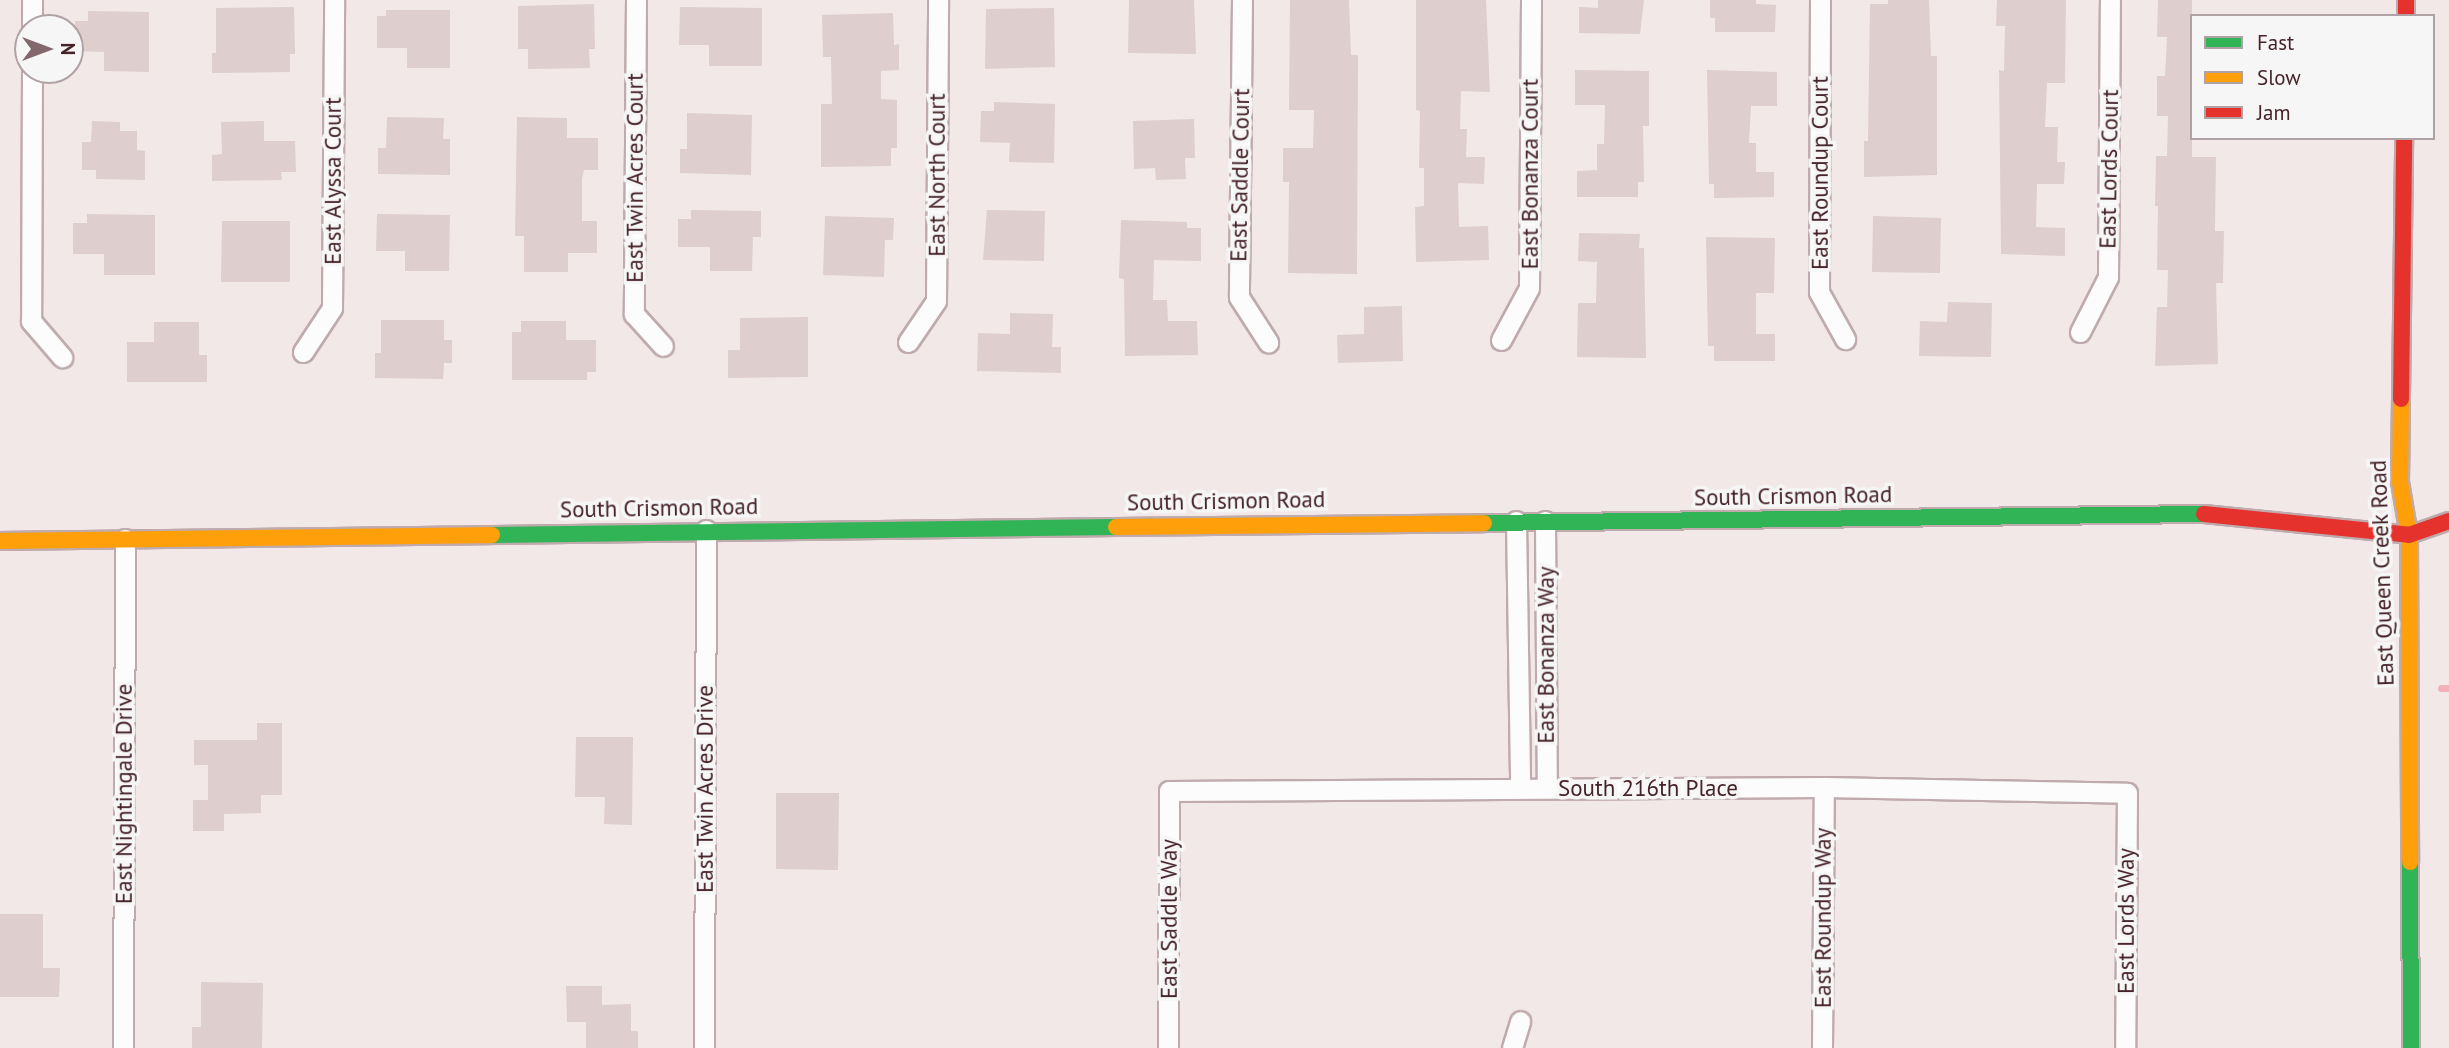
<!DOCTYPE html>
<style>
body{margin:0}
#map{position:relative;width:2449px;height:1048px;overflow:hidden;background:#f2e8e8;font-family:"PT Sans",sans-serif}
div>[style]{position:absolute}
.stream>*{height:7px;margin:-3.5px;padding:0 3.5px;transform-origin:3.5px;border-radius:3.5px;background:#f3b1ba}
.building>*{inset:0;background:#dececd}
.roads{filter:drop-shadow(2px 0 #bfabad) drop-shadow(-2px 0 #bfabad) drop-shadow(0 2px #bfabad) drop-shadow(0 -2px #bfabad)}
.street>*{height:19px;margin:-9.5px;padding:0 9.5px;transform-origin:9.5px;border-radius:9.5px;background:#fdfcfc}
.fast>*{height:16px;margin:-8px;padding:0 8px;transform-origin:8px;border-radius:8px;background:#30b455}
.slow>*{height:16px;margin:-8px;padding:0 8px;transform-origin:8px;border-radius:8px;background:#ff9f0a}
.jam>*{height:16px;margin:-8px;padding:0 8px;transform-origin:8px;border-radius:8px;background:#e5322d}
span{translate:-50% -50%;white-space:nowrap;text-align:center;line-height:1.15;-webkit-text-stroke:7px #f6f6f6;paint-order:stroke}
.street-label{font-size:23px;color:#462329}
.legend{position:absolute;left:2190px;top:14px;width:245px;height:126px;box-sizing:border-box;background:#f6f6f6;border:2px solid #b0a2a4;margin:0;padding:9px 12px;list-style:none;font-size:21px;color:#462329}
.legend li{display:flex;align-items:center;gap:14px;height:35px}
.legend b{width:35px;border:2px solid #b0a2a4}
.north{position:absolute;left:14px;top:14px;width:70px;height:70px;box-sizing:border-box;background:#f6f6f6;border:2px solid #b0a2a4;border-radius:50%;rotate:90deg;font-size:19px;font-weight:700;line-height:28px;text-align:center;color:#462329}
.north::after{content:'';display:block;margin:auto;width:24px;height:32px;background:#82686c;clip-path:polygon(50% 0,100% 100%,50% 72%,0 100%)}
</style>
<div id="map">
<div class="stream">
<div style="left:2441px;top:688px;width:8px"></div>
</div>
<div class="building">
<div style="clip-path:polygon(1129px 0,1194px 0,1196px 54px,1128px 53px)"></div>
<div style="clip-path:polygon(1290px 0,1349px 0,1351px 55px,1358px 55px,1357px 274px,1288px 273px,1289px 182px,1283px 182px,1283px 148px,1313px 148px,1314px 110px,1289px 110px)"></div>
<div style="clip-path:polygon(1416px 0,1486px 0,1490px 92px,1461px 91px,1460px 129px,1467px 129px,1466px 157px,1485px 157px,1484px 184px,1458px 183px,1459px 227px,1488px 226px,1489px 260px,1416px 262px,1415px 207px,1424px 206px,1424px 168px,1419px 168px,1420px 111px,1416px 110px)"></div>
<div style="clip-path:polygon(1598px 0,1644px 0,1640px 34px,1579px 33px,1579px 7px,1598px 8px)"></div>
<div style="clip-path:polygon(1710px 0,1756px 0,1756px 4px,1776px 5px,1775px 32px,1715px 32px,1715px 18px,1710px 18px)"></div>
<div style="clip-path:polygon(1888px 0,1929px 0,1931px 56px,1937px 56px,1937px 175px,1864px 177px,1864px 141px,1868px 141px,1870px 4px,1888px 4px)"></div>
<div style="clip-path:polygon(1997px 0,2066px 0,2065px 83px,2047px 83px,2045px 127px,2058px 127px,2057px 162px,2065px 162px,2064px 184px,2037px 184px,2036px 227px,2065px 228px,2065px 256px,2001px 254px,1999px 70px,2004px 71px,2005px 26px,1996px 26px)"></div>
<div style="clip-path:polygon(2158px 0,2192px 0,2192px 157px,2216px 157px,2215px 231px,2224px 231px,2223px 283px,2216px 283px,2218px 364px,2155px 366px,2157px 307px,2167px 307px,2168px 270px,2157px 270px,2158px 206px,2155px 206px,2156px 156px,2167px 156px,2168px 116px,2157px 116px,2157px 76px,2165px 76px,2167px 37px,2157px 37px)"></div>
<div style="clip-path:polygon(594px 4px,595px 49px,589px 49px,590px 68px,528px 69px,528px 49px,518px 49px,518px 6px)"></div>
<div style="clip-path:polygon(294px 7px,295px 54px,290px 54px,290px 72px,212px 73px,212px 53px,216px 53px,216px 8px)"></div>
<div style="clip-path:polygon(680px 7px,762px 8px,762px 66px,709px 66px,709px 45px,679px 45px)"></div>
<div style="clip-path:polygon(1054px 8px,1055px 67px,985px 69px,986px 9px)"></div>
<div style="clip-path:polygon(386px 10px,450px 10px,450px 68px,407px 68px,407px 48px,377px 48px,377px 16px,386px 16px)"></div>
<div style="clip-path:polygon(88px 11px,149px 12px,149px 72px,104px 71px,104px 52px,74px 51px,75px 21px,88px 21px)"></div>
<div style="clip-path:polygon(893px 13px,894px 45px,899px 44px,899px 70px,881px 71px,881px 99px,897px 100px,897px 148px,891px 148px,891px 166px,821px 167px,821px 104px,832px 104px,831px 57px,823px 57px,822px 15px)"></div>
<div style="clip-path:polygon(1575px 70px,1649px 71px,1649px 126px,1643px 126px,1644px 182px,1638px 182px,1638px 197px,1577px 197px,1577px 171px,1597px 170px,1597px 144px,1604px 144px,1605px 105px,1575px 105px)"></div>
<div style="clip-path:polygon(1707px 70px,1777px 72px,1777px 106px,1751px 106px,1749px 143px,1756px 143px,1756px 172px,1774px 172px,1774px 197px,1714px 198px,1714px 184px,1709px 184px)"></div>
<div style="clip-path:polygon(994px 102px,1055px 104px,1054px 163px,1009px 162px,1010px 143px,980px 142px,981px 111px,994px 111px)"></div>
<div style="clip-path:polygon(687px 113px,752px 115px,751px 175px,680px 173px,680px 149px,687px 149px)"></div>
<div style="clip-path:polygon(387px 117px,444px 118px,443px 139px,450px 139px,450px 175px,378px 174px,378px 148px,386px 148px)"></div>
<div style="clip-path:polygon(517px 117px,567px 118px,567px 138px,598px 138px,598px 170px,584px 170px,582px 179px,582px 221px,597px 221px,597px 253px,568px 253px,568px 272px,524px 272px,524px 236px,515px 236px)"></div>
<div style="clip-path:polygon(1194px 119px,1195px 158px,1185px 158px,1186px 179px,1156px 180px,1155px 168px,1134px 169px,1133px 121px)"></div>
<div style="clip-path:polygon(92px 121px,120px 122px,120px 131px,137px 131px,137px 150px,145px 151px,145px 180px,96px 179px,96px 170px,82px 170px,82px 142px,91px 142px)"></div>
<div style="clip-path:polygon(264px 121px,264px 141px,295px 141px,296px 172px,281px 172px,282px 180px,212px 181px,212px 155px,222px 154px,221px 122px)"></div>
<div style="clip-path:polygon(691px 210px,761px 211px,761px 237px,753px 237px,752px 271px,710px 271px,710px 247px,678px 247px,678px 219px,691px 219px)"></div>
<div style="clip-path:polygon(987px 210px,1045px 211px,1044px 261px,983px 260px)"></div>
<div style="clip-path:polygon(87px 214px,155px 215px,155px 275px,104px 275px,104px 254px,73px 254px,73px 223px,87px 223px)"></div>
<div style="clip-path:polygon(377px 214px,450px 215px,449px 271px,405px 271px,405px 251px,376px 251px)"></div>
<div style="clip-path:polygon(825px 216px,894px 218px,893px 240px,885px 240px,884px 277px,823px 275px)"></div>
<div style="clip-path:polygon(1873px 216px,1941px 218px,1940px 273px,1872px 272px)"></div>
<div style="clip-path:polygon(1121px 220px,1187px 222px,1187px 228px,1201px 228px,1201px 261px,1154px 260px,1153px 300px,1167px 300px,1168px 321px,1197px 321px,1198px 355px,1125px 356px,1124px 279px,1119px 278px)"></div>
<div style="clip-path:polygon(222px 221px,290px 221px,290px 282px,221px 282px)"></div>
<div style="clip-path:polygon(1579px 233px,1640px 234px,1639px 248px,1644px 248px,1646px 358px,1577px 357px,1578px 303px,1596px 303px,1597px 262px,1578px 261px)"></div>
<div style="clip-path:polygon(1706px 237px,1775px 238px,1774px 293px,1756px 293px,1756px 334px,1775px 334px,1775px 361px,1714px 361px,1714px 346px,1708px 346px)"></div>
<div style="clip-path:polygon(1948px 302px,1992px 303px,1991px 357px,1919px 356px,1920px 321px,1947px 322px)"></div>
<div style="clip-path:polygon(1402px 306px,1403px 361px,1338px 363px,1337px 335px,1364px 334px,1364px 307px)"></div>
<div style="clip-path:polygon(1010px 313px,1053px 314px,1052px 347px,1061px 347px,1061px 373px,977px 371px,978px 333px,1010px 334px)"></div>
<div style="clip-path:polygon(808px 317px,808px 377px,728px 378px,728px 350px,740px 350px,740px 318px)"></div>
<div style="clip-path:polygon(381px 320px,444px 320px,444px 340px,452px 340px,452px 363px,444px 363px,443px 379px,375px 378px,375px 353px,381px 353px)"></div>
<div style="clip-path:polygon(521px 321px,566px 321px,566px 340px,596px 340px,596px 372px,587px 372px,587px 380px,512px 380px,512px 332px,521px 332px)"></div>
<div style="clip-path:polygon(154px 322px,199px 322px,199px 355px,207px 355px,207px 382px,127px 382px,127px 342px,154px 342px)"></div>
<div style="clip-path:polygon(257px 723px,282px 723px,282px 795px,261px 795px,261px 813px,224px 814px,224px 831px,193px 831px,193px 800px,208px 800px,208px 765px,194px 765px,194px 740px,257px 740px)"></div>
<div style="clip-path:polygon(576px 737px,633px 737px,632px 825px,604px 824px,605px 797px,575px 797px)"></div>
<div style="clip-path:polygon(776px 793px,839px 793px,838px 870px,776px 869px)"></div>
<div style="clip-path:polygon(0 914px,43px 914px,43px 968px,60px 968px,59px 997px,0 997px)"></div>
<div style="clip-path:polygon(201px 982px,263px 983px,262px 1048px,192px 1048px,192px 1027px,201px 1027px)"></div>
<div style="clip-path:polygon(566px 986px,602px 986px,602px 1005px,631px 1004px,631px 1031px,638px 1031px,638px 1048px,586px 1048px,586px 1022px,567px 1022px)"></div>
</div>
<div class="roads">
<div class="street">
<div style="left:636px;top:0;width:314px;rotate:90.4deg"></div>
<div style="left:634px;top:314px;width:43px;rotate:47.8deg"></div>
<div style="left:1242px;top:0;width:297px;rotate:90.6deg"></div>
<div style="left:1239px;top:297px;width:54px;rotate:57.2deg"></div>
<div style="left:1820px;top:0;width:292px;rotate:90.2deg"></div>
<div style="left:1819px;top:292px;width:54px;rotate:61deg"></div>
<div style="left:32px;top:28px;width:28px;rotate:-90deg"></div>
<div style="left:32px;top:70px;width:251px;rotate:90.2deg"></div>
<div style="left:31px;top:321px;width:48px;rotate:49.3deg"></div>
<div style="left:2080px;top:332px;width:62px;rotate:-63deg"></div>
<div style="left:2108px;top:277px;width:277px;rotate:-89.6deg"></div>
<div style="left:1501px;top:340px;width:59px;rotate:-61.7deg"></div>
<div style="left:1529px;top:288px;width:288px;rotate:-89.6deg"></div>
<div style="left:908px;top:342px;width:50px;rotate:-55.7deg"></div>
<div style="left:936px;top:301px;width:301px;rotate:-89.6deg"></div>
<div style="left:303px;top:352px;width:53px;rotate:-56.6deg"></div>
<div style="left:332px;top:308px;width:308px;rotate:-89.6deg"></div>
<div style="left:1516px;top:521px;width:267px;rotate:89.1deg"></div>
<div style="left:1545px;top:521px;width:267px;rotate:89.6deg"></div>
<div style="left:123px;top:1048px;width:509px;rotate:-89.77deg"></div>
<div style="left:704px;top:1048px;width:518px;rotate:-89.78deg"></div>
<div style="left:1168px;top:1048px;width:257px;rotate:-89.8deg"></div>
<div style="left:1169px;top:791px;width:655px;rotate:-0.35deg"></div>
<div style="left:1824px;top:787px;width:303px;rotate:1.1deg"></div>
<div style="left:2127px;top:793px;width:255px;rotate:90.4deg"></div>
<div style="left:1512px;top:1048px;width:28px;rotate:-73deg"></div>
<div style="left:1822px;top:1048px;width:261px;rotate:-89.6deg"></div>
</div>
<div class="fast">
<div style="left:1484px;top:523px;width:720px;rotate:-0.72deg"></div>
<div style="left:492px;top:535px;width:624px;rotate:-0.73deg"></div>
<div style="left:2410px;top:862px;width:186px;rotate:89.7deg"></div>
</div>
<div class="slow">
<div style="left:2401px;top:399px;width:83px;rotate:90.7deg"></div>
<div style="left:2400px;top:482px;width:54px;rotate:80.4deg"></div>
<div style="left:2409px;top:535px;width:327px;rotate:89.8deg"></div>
<div style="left:1116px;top:527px;width:368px;rotate:-0.6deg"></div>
<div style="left:0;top:541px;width:492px;rotate:-0.7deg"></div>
</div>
<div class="jam">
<div style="left:2406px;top:0;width:16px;rotate:90deg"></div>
<div style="left:2401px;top:399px;width:261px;rotate:-89.3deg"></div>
<div style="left:2204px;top:514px;width:206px;rotate:5.8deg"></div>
<div style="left:2409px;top:535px;width:42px;rotate:-19.3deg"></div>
</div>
</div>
<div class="street-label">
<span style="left:2109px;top:169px;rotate:-89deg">East Lords Court</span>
<span style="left:1820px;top:173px;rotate:-90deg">East Roundup Court</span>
<span style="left:1530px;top:174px;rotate:-90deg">East Bonanza Court</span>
<span style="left:937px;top:175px;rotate:-90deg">East North Court</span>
<span style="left:1240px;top:175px;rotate:-89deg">East Saddle Court</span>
<span style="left:635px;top:178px;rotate:-90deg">East Twin Acres Court</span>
<span style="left:333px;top:181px;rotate:-90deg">East Alyssa Court</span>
<span style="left:1793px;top:496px;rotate:-1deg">South Crismon Road</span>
<span style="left:1226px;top:501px;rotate:-1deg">South Crismon Road</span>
<span style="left:659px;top:508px;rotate:-1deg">South Crismon Road</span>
<span style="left:2382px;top:573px;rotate:-92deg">East Queen Creek Road</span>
<span style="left:1546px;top:655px;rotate:-90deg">East Bonanza Way</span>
<span style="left:1648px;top:788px">South 216th Place</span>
<span style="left:705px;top:789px;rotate:-90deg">East Twin Acres Drive</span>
<span style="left:124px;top:794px;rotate:-90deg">East Nightingale Drive</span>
<span style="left:1823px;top:918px;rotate:-90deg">East Roundup Way</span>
<span style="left:1169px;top:919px;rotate:-90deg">East Saddle Way</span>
<span style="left:2126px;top:921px;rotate:-90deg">East Lords Way</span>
</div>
<ul class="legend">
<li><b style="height:9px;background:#30b455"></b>Fast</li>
<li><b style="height:9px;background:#ff9f0a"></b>Slow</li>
<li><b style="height:9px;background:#e5322d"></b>Jam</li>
</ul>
<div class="north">N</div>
</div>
